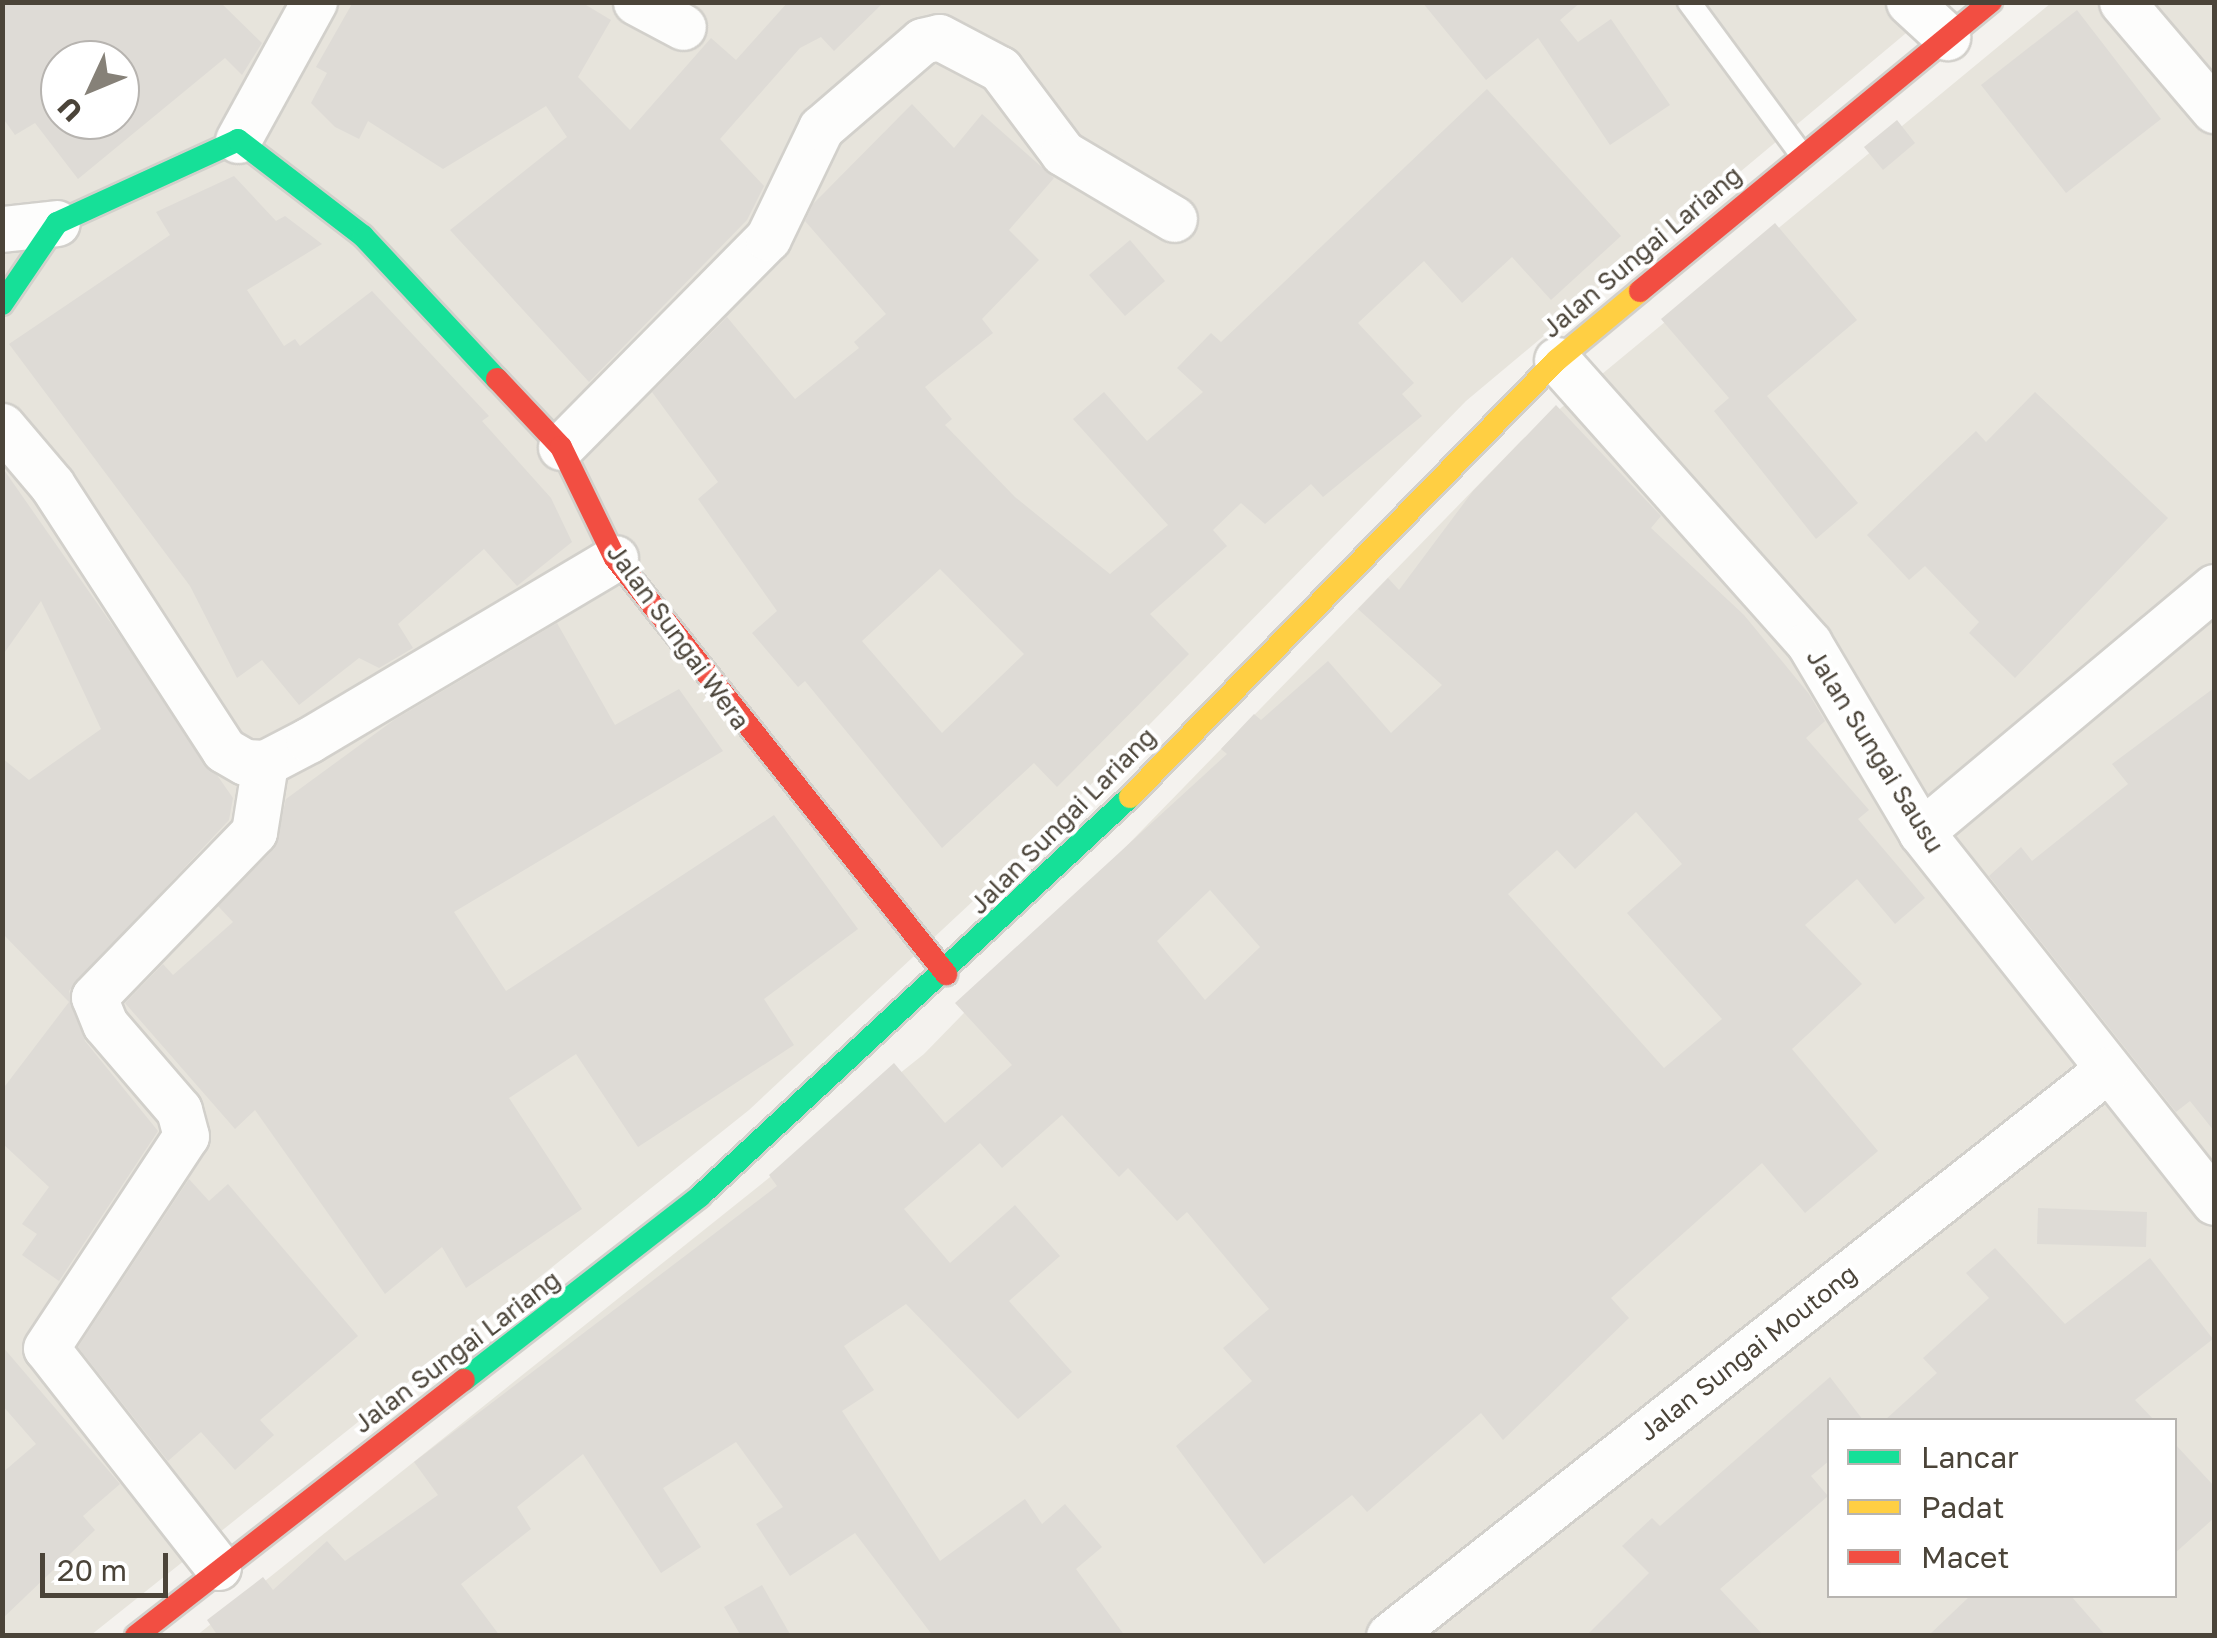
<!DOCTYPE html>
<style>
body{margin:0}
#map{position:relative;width:2217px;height:1638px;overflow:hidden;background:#f4f2ee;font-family:"Golos Text",sans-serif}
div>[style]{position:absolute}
.residential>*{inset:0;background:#e7e4dc}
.building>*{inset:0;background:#dedbd6}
.roads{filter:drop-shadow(2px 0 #d2d0cb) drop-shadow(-2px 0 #d2d0cb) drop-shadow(0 2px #d2d0cb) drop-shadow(0 -2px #d2d0cb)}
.lane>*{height:22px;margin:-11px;padding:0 11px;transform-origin:11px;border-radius:11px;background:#fdfdfc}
.street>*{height:45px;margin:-22.5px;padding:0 22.5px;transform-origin:22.5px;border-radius:22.5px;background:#fdfdfc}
.fast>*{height:22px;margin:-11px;padding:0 11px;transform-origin:11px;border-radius:11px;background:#16e098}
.slow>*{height:22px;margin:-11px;padding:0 11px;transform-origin:11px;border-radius:11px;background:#ffcf43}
.jam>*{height:22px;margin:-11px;padding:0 11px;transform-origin:11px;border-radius:11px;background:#f24e42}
span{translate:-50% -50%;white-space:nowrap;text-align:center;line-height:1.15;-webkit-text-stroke:8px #fff;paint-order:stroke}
.street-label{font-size:25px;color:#4b4439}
.frame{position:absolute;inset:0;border:5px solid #4b4439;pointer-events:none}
.legend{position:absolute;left:1827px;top:1418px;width:350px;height:180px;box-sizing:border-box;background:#fff;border:2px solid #b7b4b0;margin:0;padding:12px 18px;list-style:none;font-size:30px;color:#4b4439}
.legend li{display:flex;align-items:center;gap:20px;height:50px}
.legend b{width:50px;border:2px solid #b7b4b0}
.north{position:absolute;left:40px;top:40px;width:100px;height:100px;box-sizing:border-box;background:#fff;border:2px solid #b7b4b0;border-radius:50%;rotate:226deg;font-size:28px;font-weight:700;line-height:40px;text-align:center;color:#4b4439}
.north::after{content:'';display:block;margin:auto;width:35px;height:45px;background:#868178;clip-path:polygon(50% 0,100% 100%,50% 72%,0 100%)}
.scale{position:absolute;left:40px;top:1553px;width:128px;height:45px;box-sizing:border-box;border:5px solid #4b4439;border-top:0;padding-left:12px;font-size:30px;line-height:35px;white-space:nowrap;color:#4b4439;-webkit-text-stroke:8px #fff;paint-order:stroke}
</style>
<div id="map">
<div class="residential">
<div style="clip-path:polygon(evenodd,3px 3px,1942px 3px,1466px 401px,1017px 860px,749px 1110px,91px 1635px,3px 1636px,3px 3px,60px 60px,120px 60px,120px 120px,60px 120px,60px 60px)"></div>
<div style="clip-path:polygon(evenodd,2051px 3px,2214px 3px,2214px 1635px,196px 1636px,924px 1054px,1521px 441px,2051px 3px,1830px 1420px,2174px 1420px,2174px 1596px,1830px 1596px,1830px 1420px)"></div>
</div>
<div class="building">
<div style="clip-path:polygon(evenodd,2px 2px,220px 2px,262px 43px,242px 75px,225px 58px,78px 179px,35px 123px,15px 135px,2px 117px,2px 2px,60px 60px,120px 60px,120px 120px,60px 120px,60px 60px)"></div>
<div style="clip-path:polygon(353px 2px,581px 2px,611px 20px,578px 77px,630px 130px,711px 38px,736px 60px,788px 2px,884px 2px,834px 51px,821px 37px,800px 48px,720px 139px,764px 186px,747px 220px,589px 382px,450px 230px,567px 137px,546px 106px,443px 169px,368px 121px,359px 139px,335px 127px,311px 103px,327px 73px,316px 67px)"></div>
<div style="clip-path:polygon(1422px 2px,1581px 2px,1560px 20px,1578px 42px,1611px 19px,1670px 105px,1610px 145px,1538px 38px,1486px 80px)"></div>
<div style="clip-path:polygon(2077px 10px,2161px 119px,2066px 193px,1981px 85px)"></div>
<div style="clip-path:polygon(evenodd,1487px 89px,1621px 236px,1551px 300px,1512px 257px,1462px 303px,1424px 261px,1358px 323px,1414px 383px,1402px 394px,1422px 416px,1323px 497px,1311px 484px,1265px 524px,1241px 503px,1213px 530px,1227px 546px,1150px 614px,1189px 654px,1057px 787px,1034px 763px,942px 848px,805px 681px,798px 687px,752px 633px,777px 611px,698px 499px,718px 482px,652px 392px,727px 317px,795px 399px,859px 348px,854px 342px,886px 314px,805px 221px,813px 204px,912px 104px,954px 148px,982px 114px,1054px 178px,1009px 230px,1039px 260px,982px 319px,993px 333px,925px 387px,952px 419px,945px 425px,1015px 497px,1110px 574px,1168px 525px,1073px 419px,1104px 392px,1147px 441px,1203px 392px,1177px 368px,1211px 333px,1221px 342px,1487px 89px,940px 569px,1024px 654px,942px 733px,862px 641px,940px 569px)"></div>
<div style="clip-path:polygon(1897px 120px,1915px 143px,1883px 170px,1864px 147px)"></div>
<div style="clip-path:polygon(234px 176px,276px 221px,285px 216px,322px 244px,247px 290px,284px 346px,295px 339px,300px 346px,372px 291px,489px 416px,482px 421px,551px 498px,572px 542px,517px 586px,484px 549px,398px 624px,413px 648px,379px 668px,359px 658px,299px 705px,262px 660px,237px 678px,190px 586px,9px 344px,170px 235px,156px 212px)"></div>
<div style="clip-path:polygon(1775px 223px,1857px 320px,1767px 396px,1858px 503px,1816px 539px,1714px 411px,1729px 398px,1661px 319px)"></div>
<div style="clip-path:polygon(1130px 240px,1165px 281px,1125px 316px,1089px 275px)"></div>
<div style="clip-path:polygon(2035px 392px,2168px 518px,2015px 678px,1969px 633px,1979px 622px,1925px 566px,1909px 580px,1867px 535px,1976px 431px,1986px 442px)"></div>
<div style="clip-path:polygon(evenodd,1556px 405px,1661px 516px,1651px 528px,1744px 615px,1809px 694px,1825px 721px,1806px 738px,1869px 810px,1858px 819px,1925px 898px,1895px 924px,1857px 879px,1805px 925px,1862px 984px,1792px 1049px,1878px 1151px,1805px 1213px,1762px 1163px,1611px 1298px,1629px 1318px,1503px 1440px,1481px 1413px,1367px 1512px,1352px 1495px,1264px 1564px,1176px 1446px,1252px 1381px,1223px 1348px,1269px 1309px,1187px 1212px,1177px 1221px,1128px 1168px,1119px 1177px,1062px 1115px,1002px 1168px,980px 1143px,904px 1209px,950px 1263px,1015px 1205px,1060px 1256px,1009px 1301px,1072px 1372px,1018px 1419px,906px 1304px,844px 1346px,874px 1390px,842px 1411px,940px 1561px,1025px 1499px,1042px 1524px,1065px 1504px,1102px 1547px,1076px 1569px,1125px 1636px,933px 1636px,855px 1533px,790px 1576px,756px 1524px,783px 1507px,736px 1442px,663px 1488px,701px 1547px,661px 1573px,583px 1454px,517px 1507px,531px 1529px,461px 1584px,500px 1636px,218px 1636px,207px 1620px,263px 1577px,273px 1590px,327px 1541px,345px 1561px,438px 1495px,414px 1462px,777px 1186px,769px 1175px,894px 1063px,945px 1123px,1012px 1065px,955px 1003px,1227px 754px,1221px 749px,1254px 714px,1261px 720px,1328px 661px,1391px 733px,1442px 685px,1358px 609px,1388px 578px,1399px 590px,1473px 491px,1556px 405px,1636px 812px,1682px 864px,1627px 913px,1722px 1019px,1664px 1068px,1508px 894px,1557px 850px,1575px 869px,1636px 812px,1556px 405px,1210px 890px,1260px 947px,1205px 1000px,1157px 941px,1210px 890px)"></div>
<div style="clip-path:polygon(2px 467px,233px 798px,229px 820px,69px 991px,85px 1041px,158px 1131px,59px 1281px,22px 1255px,37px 1234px,22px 1224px,49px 1187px,2px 1143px,2px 1090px,69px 1002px,2px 933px,2px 758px,29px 780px,101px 729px,41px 601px,2px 656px)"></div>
<div style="clip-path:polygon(557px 623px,615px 725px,679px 689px,723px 751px,454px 912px,506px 991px,774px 815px,858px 929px,764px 999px,794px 1045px,638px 1147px,576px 1054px,509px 1098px,582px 1209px,466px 1288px,442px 1247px,385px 1294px,255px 1110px,235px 1129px,125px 1003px,163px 964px,173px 975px,233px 922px,218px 906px,274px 849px,286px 799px,394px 720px)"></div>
<div style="clip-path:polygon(2214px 688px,2214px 1131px,2190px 1101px,2176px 1112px,1989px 876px,2021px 847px,2032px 861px,2128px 784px,2112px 764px)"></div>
<div style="clip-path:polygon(189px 1179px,209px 1201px,228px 1184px,358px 1336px,260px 1420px,274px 1435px,235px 1470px,201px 1432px,168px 1461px,78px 1347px)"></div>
<div style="clip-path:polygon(2038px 1208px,2147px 1212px,2146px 1247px,2037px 1244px)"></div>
<div style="clip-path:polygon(1995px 1248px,2065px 1324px,2150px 1258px,2213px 1339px,2135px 1400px,2154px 1420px,1885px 1420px,1937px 1373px,1923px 1358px,1989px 1298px,1966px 1273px)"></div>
<div style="clip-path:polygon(2px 1346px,120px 1484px,83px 1516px,95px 1530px,2px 1619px,2px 1473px,36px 1444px,2px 1405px)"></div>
<div style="clip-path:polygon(1830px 1377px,1863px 1420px,1830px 1420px,1830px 1460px,1811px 1476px,1828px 1496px,1720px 1589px,1764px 1636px,1586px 1636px,1649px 1573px,1622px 1546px,1652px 1518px,1660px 1526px)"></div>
<div style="clip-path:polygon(2174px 1443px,2214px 1486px,2214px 1518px,2174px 1554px)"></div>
<div style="clip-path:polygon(762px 1585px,791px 1636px,741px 1636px,724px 1607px)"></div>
<div style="clip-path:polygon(1970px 1596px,2071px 1596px,2106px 1636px,1928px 1636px)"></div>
</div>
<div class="roads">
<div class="lane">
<div style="left:1689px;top:2px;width:189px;rotate:53.6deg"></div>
</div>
<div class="street">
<div style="left:636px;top:2px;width:53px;rotate:28deg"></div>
<div style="left:1909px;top:2px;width:52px;rotate:42.6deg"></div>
<div style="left:2122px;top:2px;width:142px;rotate:49.6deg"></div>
<div style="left:238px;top:140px;width:158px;rotate:-61.2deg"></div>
<div style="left:2px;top:229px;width:55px;rotate:-6.2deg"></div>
<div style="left:1557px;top:360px;width:379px;rotate:48.3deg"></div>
<div style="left:1809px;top:643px;width:220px;rotate:59.3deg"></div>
<div style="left:1921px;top:832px;width:472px;rotate:51.6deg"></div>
<div style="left:2px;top:426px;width:77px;rotate:49.7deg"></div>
<div style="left:52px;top:485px;width:316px;rotate:57deg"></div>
<div style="left:224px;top:750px;width:24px;rotate:30deg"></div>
<div style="left:245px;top:762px;width:20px;rotate:3deg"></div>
<div style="left:265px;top:763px;width:50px;rotate:-27.6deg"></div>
<div style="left:309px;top:740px;width:356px;rotate:-30.7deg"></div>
<div style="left:561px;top:447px;width:294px;rotate:-45.3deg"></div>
<div style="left:768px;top:238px;width:122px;rotate:-64.3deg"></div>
<div style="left:821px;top:128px;width:133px;rotate:-40.7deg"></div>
<div style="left:922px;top:41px;width:17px;rotate:-13deg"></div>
<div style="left:939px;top:37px;width:69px;rotate:27.7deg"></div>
<div style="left:1000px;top:69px;width:105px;rotate:53.1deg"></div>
<div style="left:1063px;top:153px;width:129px;rotate:30.7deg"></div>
<div style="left:1921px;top:832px;width:382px;rotate:-39.9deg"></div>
<div style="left:218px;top:1567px;width:278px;rotate:-128.1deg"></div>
<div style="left:46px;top:1348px;width:254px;rotate:-56.6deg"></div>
<div style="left:186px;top:1136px;width:27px;rotate:-105deg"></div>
<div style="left:179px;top:1110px;width:113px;rotate:-130.7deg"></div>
<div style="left:105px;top:1024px;width:29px;rotate:-112deg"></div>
<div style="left:94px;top:997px;width:230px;rotate:-45.9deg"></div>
<div style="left:254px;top:832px;width:70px;rotate:-80.9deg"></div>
<div style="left:1389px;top:1636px;width:914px;rotate:-38.25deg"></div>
</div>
<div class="fast">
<div style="left:2px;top:304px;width:98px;rotate:-55.8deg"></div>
<div style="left:57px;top:223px;width:199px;rotate:-24.6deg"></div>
<div style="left:238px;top:140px;width:158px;rotate:37.5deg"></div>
<div style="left:363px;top:236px;width:196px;rotate:46.9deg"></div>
<div style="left:464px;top:1380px;width:299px;rotate:-37.9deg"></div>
<div style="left:700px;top:1196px;width:587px;rotate:-42.86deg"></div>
</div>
<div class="slow">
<div style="left:1130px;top:797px;width:611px;rotate:-45.66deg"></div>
<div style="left:1557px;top:360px;width:108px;rotate:-39.7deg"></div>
</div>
<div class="jam">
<div style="left:1640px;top:291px;width:455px;rotate:-39.5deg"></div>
<div style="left:497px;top:379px;width:93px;rotate:46.7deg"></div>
<div style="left:561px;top:447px;width:123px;rotate:64.1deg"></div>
<div style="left:615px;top:558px;width:532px;rotate:51.49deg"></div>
<div style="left:136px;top:1636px;width:416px;rotate:-38deg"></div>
</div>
</div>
<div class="street-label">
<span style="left:1642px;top:252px;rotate:-40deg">Jalan Sungai Lariang</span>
<span style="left:678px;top:637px;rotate:54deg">Jalan Sungai Wera</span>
<span style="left:1875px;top:751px;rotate:58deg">Jalan Sungai Sausu</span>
<span style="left:1063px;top:821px;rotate:-45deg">Jalan Sungai Lariang</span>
<span style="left:457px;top:1352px;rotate:-37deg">Jalan Sungai Lariang</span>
<span style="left:1748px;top:1353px;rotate:-38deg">Jalan Sungai Moutong</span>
</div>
<div class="frame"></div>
<ul class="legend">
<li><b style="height:12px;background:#16e098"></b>Lancar</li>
<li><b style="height:12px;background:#ffcf43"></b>Padat</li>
<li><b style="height:12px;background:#f24e42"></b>Macet</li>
</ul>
<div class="north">U</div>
<div class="scale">20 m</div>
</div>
